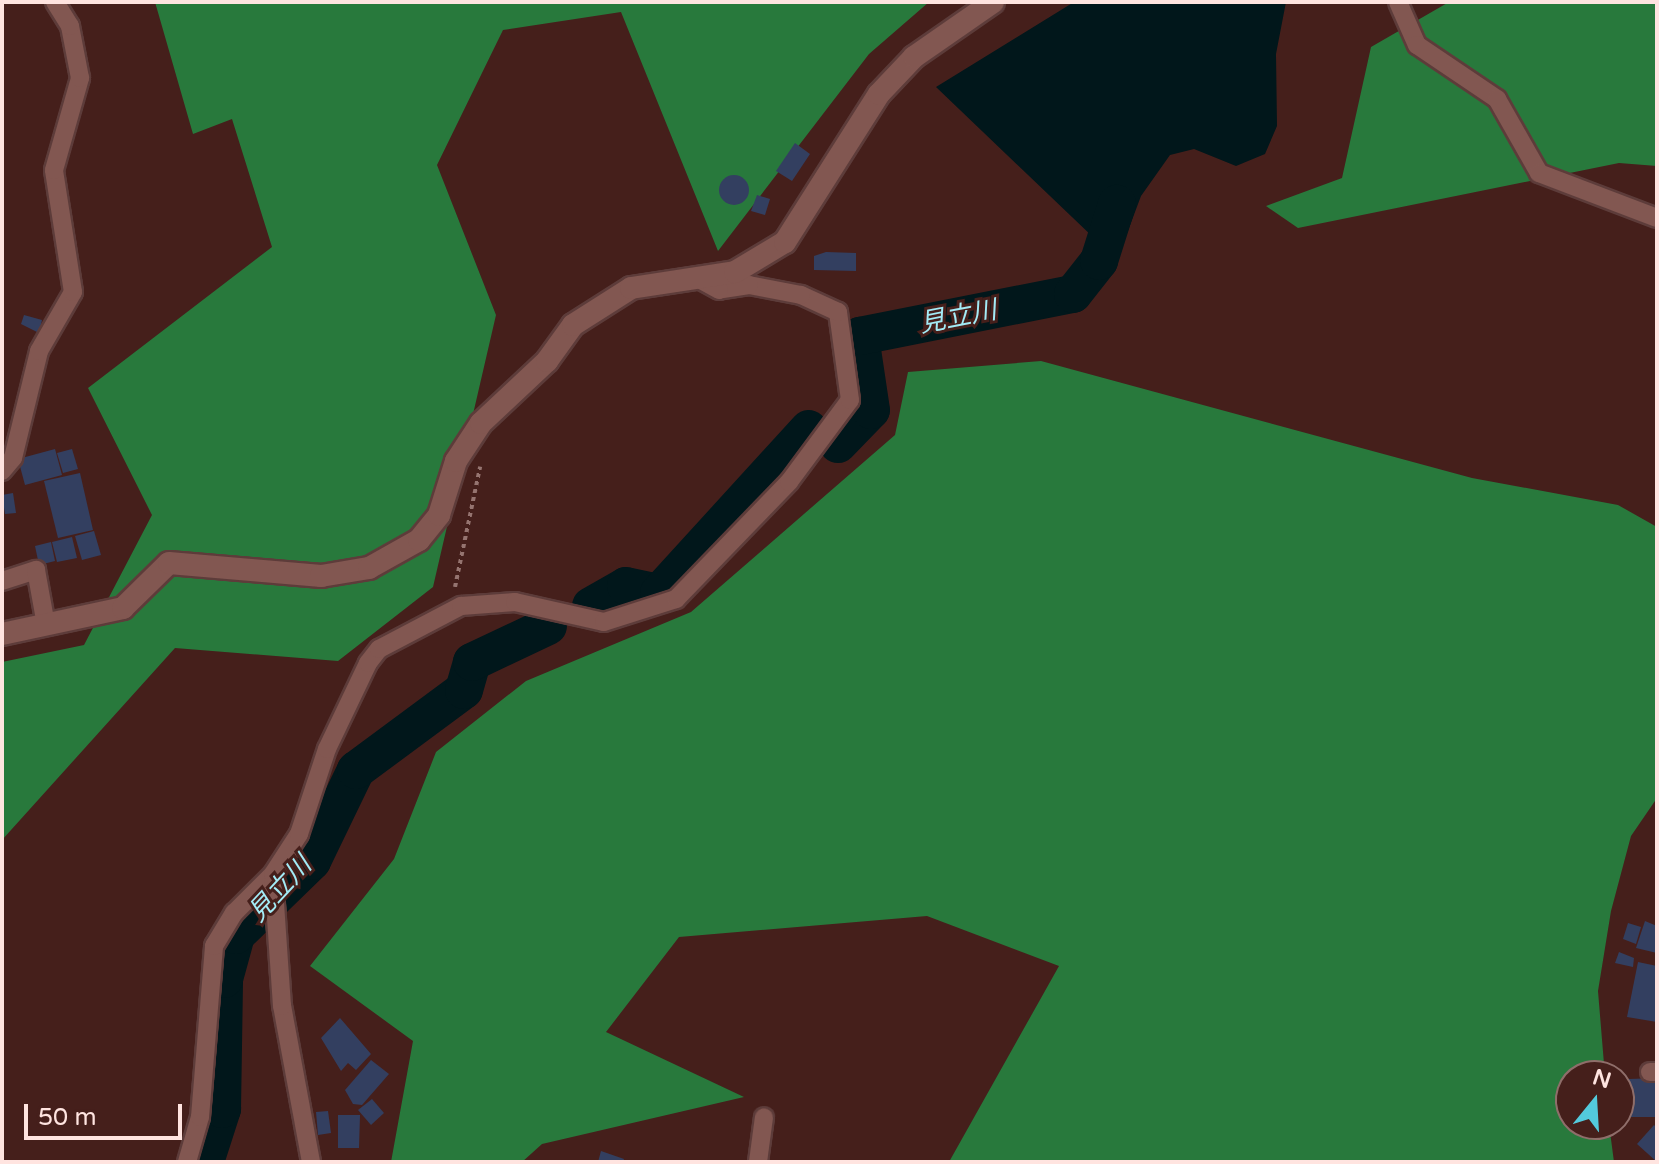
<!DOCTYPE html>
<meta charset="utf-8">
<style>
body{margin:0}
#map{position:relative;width:1659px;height:1164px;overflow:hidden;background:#451f1b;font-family:"Varela Round","Noto Sans JP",sans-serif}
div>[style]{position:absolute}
.forest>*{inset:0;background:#28793c}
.water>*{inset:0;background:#01171b}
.river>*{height:38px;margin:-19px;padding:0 19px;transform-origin:19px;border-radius:19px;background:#01171b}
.building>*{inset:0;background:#333f60}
.round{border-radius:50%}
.path>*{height:4px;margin-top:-2px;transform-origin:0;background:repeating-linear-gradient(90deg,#957470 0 4px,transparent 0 8px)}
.roads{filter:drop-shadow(2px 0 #5d3c3a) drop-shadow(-2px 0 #5d3c3a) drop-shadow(0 2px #5d3c3a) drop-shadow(0 -2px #5d3c3a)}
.minor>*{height:18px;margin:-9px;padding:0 9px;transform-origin:9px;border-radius:9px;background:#825751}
.tertiary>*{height:22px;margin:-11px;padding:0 11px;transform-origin:11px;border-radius:11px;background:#825751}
span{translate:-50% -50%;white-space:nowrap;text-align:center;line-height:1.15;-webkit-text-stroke:6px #451f1b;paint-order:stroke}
.water-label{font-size:26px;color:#a3ebf6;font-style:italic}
.frame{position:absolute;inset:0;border:4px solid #ffe4e0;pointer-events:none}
.north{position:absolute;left:1555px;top:1060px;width:80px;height:80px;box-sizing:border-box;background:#451f1b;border:2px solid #8f6e6a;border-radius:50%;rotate:18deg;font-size:22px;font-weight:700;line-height:32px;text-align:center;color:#ffe4e0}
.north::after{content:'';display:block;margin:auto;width:28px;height:36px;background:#53cadc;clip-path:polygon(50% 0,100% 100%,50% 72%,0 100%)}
.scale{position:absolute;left:24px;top:1104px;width:158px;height:36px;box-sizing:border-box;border:4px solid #ffe4e0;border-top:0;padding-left:10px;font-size:24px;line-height:28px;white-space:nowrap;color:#ffe4e0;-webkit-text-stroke:6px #451f1b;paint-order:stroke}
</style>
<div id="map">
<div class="forest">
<div style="clip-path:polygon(155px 2px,929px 2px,869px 54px,718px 251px,621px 12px,503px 30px,437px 165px,496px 315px,433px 587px,338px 661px,175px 648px,2px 840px,2px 662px,84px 645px,152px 515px,88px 388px,272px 247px,232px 119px,193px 134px)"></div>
<div style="clip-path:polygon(1449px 2px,1657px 2px,1657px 166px,1619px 163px,1298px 228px,1266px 206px,1342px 178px,1371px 47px)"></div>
<div style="clip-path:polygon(1041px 361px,1472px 478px,1618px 505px,1657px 527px,1657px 798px,1631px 836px,1611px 911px,1598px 991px,1605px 1076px,1571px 1076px,1571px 1124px,1609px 1124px,1614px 1162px,949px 1162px,1059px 966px,927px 916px,679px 937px,606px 1032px,744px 1097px,542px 1144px,522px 1162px,391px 1162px,413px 1041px,310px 966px,394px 859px,436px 752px,526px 681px,691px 612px,895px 435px,908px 372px)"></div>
</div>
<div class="water">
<div style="clip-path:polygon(1074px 2px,1286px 2px,1276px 54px,1277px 126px,1265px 154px,1236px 166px,1194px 149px,1170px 155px,1141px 196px,1117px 260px,936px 87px)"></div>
</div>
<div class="river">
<div style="left:838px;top:444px;width:47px;rotate:-45.9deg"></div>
<div style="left:871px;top:410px;width:75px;rotate:-98.5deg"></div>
<div style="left:860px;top:336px;width:217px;rotate:-11.2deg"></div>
<div style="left:1073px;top:294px;width:42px;rotate:-51.8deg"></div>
<div style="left:1099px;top:261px;width:60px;rotate:-72.5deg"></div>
<div style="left:591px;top:606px;width:40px;rotate:-29.7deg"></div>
<div style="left:626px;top:586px;width:34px;rotate:12deg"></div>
<div style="left:659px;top:593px;width:222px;rotate:-47.6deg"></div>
<div style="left:205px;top:1162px;width:56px;rotate:-72.2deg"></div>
<div style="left:222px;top:1109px;width:130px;rotate:-89.1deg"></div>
<div style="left:224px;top:979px;width:46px;rotate:-74.7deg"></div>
<div style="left:236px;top:935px;width:106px;rotate:-44.2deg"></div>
<div style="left:312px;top:861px;width:101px;rotate:-64.2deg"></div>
<div style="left:356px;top:770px;width:134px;rotate:-36.5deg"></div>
<div style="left:464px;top:690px;width:29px;rotate:-74deg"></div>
<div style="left:472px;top:662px;width:84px;rotate:-25.3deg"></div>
</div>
<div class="building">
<div style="clip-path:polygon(795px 143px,810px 154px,792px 181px,776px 171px)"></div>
<div class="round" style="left:719px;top:175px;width:30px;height:30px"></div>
<div style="clip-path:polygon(757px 195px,770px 199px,765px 215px,751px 211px)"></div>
<div style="clip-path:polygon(826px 252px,856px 253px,856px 271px,814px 270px,814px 256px)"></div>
<div style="clip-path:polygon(24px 315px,42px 320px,39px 333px,21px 324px)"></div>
<div style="clip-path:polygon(55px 449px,62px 475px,25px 485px,18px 459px)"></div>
<div style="clip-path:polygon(72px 449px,78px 469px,63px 473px,57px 453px)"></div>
<div style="clip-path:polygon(80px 473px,93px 530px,58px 538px,44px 481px)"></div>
<div style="clip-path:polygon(13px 493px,16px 513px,5px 514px,2px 495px)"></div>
<div style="clip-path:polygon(94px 531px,101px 555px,82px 560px,75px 536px)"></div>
<div style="clip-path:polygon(72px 537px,77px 558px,57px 562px,52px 542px)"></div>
<div style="clip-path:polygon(51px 542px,55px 561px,39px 565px,35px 546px)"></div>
<div style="clip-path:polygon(1645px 921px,1657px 926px,1657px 953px,1636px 948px)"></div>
<div style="clip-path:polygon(1628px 923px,1641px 927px,1636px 944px,1623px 939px)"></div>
<div style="clip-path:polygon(1619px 952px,1634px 958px,1633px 967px,1615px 963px)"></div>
<div style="clip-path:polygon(1638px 962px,1657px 966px,1657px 1022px,1627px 1017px)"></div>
<div style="clip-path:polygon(340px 1018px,371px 1054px,356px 1070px,348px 1063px,341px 1071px,321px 1038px)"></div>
<div style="clip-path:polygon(371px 1060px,389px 1074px,362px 1105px,353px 1104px,345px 1090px)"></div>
<div style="clip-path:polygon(1657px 1078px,1657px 1117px,1630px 1117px,1629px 1079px)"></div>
<div style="clip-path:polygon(372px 1099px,384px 1113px,371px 1125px,358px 1110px)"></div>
<div style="clip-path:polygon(328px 1111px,331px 1133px,318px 1135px,316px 1112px)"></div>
<div style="clip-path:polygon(338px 1115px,360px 1115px,359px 1148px,338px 1148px)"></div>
<div style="clip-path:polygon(1654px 1125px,1657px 1128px,1657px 1162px,1637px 1144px)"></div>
<div style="clip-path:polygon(601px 1151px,624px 1159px,623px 1162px,598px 1162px)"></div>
</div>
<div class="path">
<div style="left:455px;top:587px;width:123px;rotate:-78.2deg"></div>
</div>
<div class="roads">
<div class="minor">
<div style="left:1398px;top:2px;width:47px;rotate:66.2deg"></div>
<div style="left:1417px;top:45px;width:97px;rotate:34deg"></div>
<div style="left:1497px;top:99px;width:85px;rotate:60.4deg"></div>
<div style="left:1539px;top:173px;width:126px;rotate:20.9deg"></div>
<div style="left:2px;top:471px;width:17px;rotate:-50deg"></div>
<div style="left:13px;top:458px;width:110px;rotate:-76.3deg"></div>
<div style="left:39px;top:351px;width:68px;rotate:-60deg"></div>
<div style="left:73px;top:292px;width:123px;rotate:-98.9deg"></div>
<div style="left:54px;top:170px;width:96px;rotate:-74.2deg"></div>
<div style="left:80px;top:78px;width:53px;rotate:-100.9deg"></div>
<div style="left:70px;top:26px;width:28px;rotate:-122deg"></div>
<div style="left:2px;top:581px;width:36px;rotate:-18deg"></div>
<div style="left:36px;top:570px;width:56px;rotate:79.7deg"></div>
<div style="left:1650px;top:1072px;width:7px"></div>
<div style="left:187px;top:1162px;width:47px;rotate:-73.9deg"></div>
<div style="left:200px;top:1117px;width:172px;rotate:-85.3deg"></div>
<div style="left:214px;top:946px;width:39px;rotate:-59deg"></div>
<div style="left:234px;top:913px;width:55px;rotate:-45deg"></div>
<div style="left:311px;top:1162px;width:159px;rotate:-100.5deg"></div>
<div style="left:282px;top:1006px;width:132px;rotate:-93.9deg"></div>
<div style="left:273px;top:874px;width:48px;rotate:-57deg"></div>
<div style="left:299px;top:834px;width:89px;rotate:-71.8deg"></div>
<div style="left:327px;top:749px;width:95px;rotate:-64.5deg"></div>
<div style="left:368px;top:663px;width:18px;rotate:-52deg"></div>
<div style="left:379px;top:649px;width:93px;rotate:-27.7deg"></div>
<div style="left:461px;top:606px;width:54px;rotate:-4.2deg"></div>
<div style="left:515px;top:602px;width:91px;rotate:12.7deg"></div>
<div style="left:604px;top:622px;width:76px;rotate:-17.7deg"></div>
<div style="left:676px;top:599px;width:163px;rotate:-46deg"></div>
<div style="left:789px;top:482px;width:102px;rotate:-53.4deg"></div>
<div style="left:850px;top:400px;width:89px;rotate:-97.8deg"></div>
<div style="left:838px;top:312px;width:41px;rotate:-155.3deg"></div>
<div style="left:801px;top:295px;width:53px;rotate:-169.1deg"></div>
<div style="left:749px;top:285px;width:30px;rotate:171deg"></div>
<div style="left:719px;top:290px;width:26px;rotate:-151deg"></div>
<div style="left:758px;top:1162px;width:45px;rotate:-82.4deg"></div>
</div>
<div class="tertiary">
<div style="left:2px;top:634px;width:124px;rotate:-12.1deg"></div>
<div style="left:123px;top:608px;width:64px;rotate:-44.4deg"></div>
<div style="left:169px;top:563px;width:153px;rotate:4.9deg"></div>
<div style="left:321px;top:576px;width:49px;rotate:-9.5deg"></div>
<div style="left:369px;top:568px;width:57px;rotate:-29.2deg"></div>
<div style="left:419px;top:540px;width:32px;rotate:-51deg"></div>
<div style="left:439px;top:515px;width:57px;rotate:-72.5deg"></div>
<div style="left:456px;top:461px;width:45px;rotate:-56.7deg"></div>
<div style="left:481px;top:423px;width:91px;rotate:-43.2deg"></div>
<div style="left:547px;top:361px;width:44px;rotate:-54.2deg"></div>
<div style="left:573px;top:325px;width:69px;rotate:-32.5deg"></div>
<div style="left:631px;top:288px;width:105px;rotate:-8.7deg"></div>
<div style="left:735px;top:272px;width:58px;rotate:-31deg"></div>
<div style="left:785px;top:242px;width:175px;rotate:-57.6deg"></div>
<div style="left:879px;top:94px;width:51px;rotate:-46.6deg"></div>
<div style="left:914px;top:57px;width:96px;rotate:-34.8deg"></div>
</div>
</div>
<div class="water-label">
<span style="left:958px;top:317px;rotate:-11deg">見立川</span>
<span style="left:280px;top:889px;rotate:-47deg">見立川</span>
</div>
<div class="frame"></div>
<div class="north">N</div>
<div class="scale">50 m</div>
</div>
